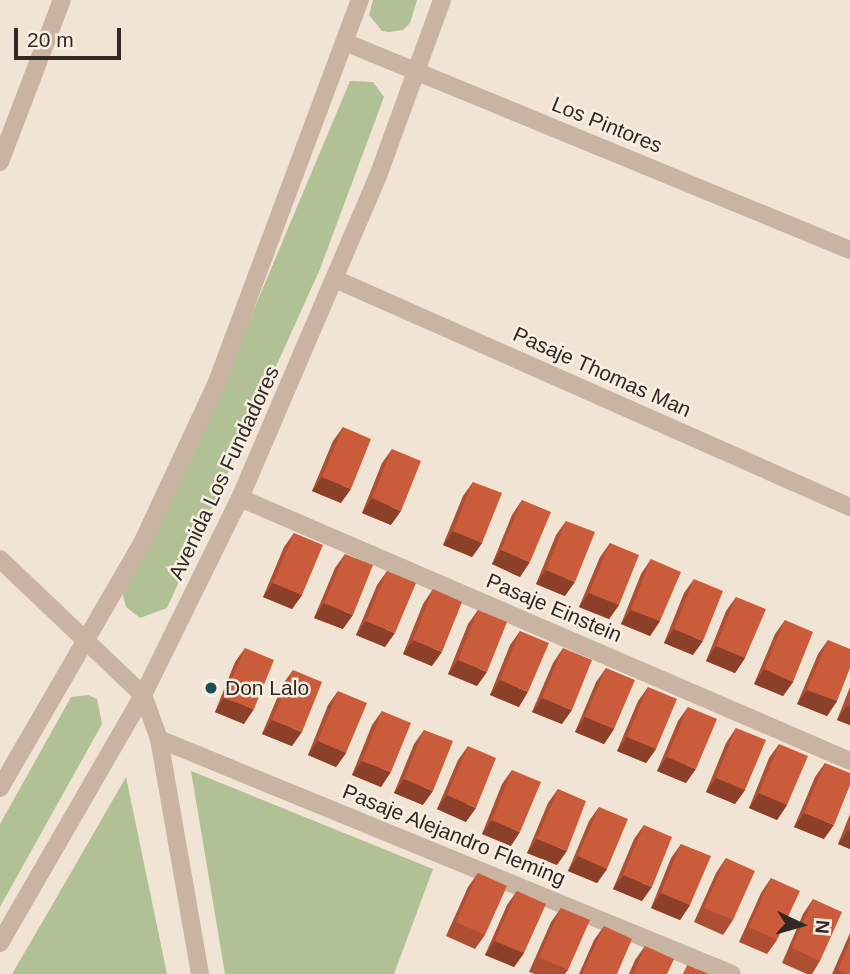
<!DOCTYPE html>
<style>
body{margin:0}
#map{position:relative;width:850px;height:974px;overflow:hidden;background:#f1e4d5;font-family:Helvetica,sans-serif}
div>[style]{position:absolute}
.green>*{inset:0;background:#b2c096}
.minor>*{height:18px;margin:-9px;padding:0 9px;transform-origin:9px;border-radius:9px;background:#c9b3a2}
.wall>*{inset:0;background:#ae4f33}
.shaded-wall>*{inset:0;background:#8d4029}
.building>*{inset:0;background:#ca5c3b}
.dots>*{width:19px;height:19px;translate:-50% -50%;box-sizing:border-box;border:4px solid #f9eee2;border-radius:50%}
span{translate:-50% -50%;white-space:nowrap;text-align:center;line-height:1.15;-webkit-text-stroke:5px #f9eee2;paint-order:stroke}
.street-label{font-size:21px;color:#332924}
.poi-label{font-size:21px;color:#332924}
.left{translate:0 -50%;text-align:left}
.north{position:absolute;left:766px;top:890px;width:70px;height:70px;-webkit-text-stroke:5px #f9eee2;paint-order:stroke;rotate:95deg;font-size:19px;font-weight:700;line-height:28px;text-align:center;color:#332924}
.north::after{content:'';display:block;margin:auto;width:24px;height:32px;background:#332924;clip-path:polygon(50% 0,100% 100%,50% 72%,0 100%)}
.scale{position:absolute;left:14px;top:28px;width:107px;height:32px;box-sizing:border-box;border:4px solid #332924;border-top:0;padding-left:9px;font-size:21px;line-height:24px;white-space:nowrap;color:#332924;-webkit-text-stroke:5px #f9eee2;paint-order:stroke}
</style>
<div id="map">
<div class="green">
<div style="clip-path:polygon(373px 0,417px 0,410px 23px,403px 30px,389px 32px,382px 31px,369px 15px)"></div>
<div style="clip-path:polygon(350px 81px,373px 82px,384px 97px,320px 269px,167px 608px,140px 618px,126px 607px,122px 592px,191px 459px)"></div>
<div style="clip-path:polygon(88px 695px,97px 699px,102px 724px,0 907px,0 824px,71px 697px)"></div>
<div style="clip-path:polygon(191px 771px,433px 869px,394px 974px,225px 974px)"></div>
<div style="clip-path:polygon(126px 777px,167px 974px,12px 974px,54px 902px)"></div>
</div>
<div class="minor">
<div style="left:347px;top:43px;width:544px;rotate:22.37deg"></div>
<div style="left:0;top:162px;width:173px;rotate:-69.1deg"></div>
<div style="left:335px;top:279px;width:563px;rotate:23.88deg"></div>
<div style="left:240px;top:498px;width:664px;rotate:23.32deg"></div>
<div style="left:0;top:559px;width:197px;rotate:43.6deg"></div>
<div style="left:143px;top:695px;width:47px;rotate:70deg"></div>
<div style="left:159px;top:739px;width:239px;rotate:80.1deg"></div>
<div style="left:159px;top:739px;width:619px;rotate:22.3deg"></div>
<div style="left:0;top:788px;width:285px;rotate:-59.9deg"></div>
<div style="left:143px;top:541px;width:175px;rotate:-65deg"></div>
<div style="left:217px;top:382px;width:408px;rotate:-69.5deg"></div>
<div style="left:0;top:943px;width:286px;rotate:-60deg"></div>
<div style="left:143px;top:695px;width:220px;rotate:-63.8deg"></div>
<div style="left:240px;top:498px;width:350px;rotate:-66.8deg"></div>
<div style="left:378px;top:176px;width:187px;rotate:-70deg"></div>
</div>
<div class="wall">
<div style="clip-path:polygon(343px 427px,341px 503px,312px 491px,333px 441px)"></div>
<div style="clip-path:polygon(392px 449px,391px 525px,362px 513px,382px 463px)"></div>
<div style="clip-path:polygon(473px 482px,482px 543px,472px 557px,443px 545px,463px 496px)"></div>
<div style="clip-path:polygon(522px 500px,520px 577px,492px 564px,512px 515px)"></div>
<div style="clip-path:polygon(566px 521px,565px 596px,536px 584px,556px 535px)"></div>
<div style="clip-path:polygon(294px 533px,302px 595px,292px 609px,263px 597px,284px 547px)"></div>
<div style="clip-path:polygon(610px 543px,619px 605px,609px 619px,579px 607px,600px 557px)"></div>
<div style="clip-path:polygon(345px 554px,343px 629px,314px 618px,335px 568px)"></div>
<div style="clip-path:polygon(651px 559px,660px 621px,650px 636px,621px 624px,641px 574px)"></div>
<div style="clip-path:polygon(387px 571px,385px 647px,356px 635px,377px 585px)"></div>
<div style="clip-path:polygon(694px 579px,693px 655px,664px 643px,684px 593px)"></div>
<div style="clip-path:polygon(433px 589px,432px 666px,403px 654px,423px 604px)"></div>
<div style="clip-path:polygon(736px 597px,745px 658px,735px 673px,706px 661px,726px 611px)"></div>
<div style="clip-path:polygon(478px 610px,477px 686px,448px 674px,468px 624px)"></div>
<div style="clip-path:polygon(785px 620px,793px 682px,783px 696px,754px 684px,775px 634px)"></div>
<div style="clip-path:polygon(520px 631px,519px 707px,490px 695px,510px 645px)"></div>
<div style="clip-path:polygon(828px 640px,837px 701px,827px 716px,797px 704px,818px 654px)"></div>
<div style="clip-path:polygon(245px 648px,244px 724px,215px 712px,235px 662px)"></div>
<div style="clip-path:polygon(563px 648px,562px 724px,532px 712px,553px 663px)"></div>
<div style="clip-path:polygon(606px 668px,614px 729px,604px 744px,575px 732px,596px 682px)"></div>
<div style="clip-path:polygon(293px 670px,292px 746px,262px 734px,283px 684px)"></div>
<div style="clip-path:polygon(648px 687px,656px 749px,646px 763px,617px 751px,638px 701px)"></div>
<div style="clip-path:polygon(850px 687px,850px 725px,837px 720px)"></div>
<div style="clip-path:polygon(338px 691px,346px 753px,336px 767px,308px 755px,328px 705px)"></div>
<div style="clip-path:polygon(688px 707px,686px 783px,657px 771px,678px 721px)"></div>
<div style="clip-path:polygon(382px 711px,381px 787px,352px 775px,372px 725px)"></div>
<div style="clip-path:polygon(736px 728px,745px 790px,735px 804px,706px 792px,726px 743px)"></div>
<div style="clip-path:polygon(424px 730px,423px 805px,394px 793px,414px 744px)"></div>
<div style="clip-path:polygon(779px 744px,787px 805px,777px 820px,749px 808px,769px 758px)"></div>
<div style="clip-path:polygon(468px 746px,466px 822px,437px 809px,458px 760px)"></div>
<div style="clip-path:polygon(825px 763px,824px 839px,794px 827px,815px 777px)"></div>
<div style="clip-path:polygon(512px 770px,511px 846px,482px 834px,502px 784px)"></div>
<div style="clip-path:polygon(558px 789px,557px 865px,527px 853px,548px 803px)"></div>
<div style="clip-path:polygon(599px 807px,607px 869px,597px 883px,568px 871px,589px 821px)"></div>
<div style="clip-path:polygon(850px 814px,850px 849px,838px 844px)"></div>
<div style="clip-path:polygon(644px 825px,642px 901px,613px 889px,634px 839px)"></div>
<div style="clip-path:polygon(681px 844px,690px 905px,680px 920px,651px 908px,671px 858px)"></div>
<div style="clip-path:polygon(726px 858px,733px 920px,723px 935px,694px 922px,716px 873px)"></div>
<div style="clip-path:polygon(478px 873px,485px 935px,475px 949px,446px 936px,468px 887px)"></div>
<div style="clip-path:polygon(771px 878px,777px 940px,767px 954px,739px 942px,761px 893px)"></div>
<div style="clip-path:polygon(517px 891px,524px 953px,514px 967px,485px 955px,507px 905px)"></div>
<div style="clip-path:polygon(813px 899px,820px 961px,812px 974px,807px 974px,782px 963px,803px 914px)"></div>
<div style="clip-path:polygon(561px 908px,568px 970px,565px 974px,535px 974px,529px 972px,551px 922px)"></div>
<div style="clip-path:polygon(604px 926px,617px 974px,579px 974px,594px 940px)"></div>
<div style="clip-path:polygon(850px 933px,850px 974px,832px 974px)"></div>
<div style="clip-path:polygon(645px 946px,667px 974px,629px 974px,635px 960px)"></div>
</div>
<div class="shaded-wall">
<div style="clip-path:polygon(322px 477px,351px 489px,341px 503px,312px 491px)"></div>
<div style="clip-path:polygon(372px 498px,401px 511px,391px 525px,362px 513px)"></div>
<div style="clip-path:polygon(453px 531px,482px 543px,472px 557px,443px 545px)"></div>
<div style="clip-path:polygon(501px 550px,530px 562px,520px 577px,492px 564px)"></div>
<div style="clip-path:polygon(546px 570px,575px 582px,565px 596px,536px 584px)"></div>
<div style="clip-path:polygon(273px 583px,302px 595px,292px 609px,263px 597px)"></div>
<div style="clip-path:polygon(589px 593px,619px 605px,609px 619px,579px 607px)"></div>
<div style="clip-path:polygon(324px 603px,353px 615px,343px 629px,314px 618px)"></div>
<div style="clip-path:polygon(631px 610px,660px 621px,650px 636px,621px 624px)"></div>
<div style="clip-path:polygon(366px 621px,395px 633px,385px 647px,356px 635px)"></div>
<div style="clip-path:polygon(674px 629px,703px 641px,693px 655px,664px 643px)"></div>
<div style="clip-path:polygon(413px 640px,442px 652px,432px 666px,403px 654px)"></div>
<div style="clip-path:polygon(716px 646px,745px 658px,735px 673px,706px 661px)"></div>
<div style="clip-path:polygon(458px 660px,487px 672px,477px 686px,448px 674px)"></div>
<div style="clip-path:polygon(764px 669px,793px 682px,783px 696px,754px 684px)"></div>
<div style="clip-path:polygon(500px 680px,528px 692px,519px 707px,490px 695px)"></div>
<div style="clip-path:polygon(807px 690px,837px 701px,827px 716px,797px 704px)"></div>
<div style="clip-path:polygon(224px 698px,254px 709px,244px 724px,215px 712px)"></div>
<div style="clip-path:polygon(542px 698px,572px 710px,562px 724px,532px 712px)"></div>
<div style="clip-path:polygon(847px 706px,850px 707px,850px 725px,837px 720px)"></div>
<div style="clip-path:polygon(585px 717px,614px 729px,604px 744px,575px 732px)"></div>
<div style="clip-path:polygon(272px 720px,302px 732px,292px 746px,262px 734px)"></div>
<div style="clip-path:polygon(627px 737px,656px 749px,646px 763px,617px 751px)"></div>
<div style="clip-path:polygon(318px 741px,346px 753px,336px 767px,308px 755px)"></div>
<div style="clip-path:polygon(667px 757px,696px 769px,686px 783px,657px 771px)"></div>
<div style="clip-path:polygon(362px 761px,391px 772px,381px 787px,352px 775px)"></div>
<div style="clip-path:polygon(716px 778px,745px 790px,735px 804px,706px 792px)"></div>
<div style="clip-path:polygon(404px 779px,433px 791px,423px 805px,394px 793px)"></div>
<div style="clip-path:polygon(759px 793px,787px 805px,777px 820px,749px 808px)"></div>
<div style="clip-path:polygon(447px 795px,476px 808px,466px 822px,437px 809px)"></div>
<div style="clip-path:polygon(804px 813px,834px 825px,824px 839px,794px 827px)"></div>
<div style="clip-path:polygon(492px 820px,520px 832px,511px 846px,482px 834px)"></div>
<div style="clip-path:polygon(848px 830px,850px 831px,850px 849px,838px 844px)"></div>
<div style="clip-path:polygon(537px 839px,567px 851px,557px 865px,527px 853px)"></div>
<div style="clip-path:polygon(578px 856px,607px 869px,597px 883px,568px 871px)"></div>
<div style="clip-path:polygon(623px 875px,652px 887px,642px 901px,613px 889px)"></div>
<div style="clip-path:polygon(661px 893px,690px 905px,680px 920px,651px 908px)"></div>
<div style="clip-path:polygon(495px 941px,524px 953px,514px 967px,485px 955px)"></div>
</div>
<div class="building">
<div style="clip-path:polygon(343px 427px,371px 439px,351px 489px,322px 477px)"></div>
<div style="clip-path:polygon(392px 449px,421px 461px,401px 511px,372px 498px)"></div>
<div style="clip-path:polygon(473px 482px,502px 493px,482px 543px,453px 531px)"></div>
<div style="clip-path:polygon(522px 500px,551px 512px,530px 562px,501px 550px)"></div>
<div style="clip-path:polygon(566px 521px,595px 532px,575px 582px,546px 570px)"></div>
<div style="clip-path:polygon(294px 533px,323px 545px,302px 595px,273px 583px)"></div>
<div style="clip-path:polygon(610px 543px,639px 555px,619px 605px,589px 593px)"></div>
<div style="clip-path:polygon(345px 554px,373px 565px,353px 615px,324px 603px)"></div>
<div style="clip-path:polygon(651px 559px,681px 572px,660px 621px,631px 610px)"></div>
<div style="clip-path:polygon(387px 571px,416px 583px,395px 633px,366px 621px)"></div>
<div style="clip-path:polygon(694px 579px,723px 591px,703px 641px,674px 629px)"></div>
<div style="clip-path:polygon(433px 589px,462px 602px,442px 652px,413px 640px)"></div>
<div style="clip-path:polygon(736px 597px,766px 609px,745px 658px,716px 646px)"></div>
<div style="clip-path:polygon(478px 610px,507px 622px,487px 672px,458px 660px)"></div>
<div style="clip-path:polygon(785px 620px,813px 632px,793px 682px,764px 669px)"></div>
<div style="clip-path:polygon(520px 631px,549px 643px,528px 692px,500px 680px)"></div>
<div style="clip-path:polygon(828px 640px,850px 649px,850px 668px,837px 701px,807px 690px)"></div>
<div style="clip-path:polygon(245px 648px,274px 660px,254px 709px,224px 698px)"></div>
<div style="clip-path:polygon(563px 648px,592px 660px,572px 710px,542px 698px)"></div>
<div style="clip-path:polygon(606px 668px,635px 680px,614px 729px,585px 717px)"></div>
<div style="clip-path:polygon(293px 670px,322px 682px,302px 732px,272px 720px)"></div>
<div style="clip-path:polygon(648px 687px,677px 699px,656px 749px,627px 737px)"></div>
<div style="clip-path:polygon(338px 691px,367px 703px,346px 753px,318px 741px)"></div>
<div style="clip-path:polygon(688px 707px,717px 719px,696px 769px,667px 757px)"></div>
<div style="clip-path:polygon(382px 711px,411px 723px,391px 772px,362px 761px)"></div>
<div style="clip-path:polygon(736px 728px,766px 740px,745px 790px,716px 778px)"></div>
<div style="clip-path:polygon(424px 730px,453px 741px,433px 791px,404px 779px)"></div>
<div style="clip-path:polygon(779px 744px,808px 756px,787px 805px,759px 793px)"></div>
<div style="clip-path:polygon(468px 746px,496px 758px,476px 808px,447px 795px)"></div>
<div style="clip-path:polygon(825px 763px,850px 773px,850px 785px,834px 825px,804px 813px)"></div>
<div style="clip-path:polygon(512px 770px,541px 782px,520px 832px,492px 820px)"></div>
<div style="clip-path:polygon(558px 789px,586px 801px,567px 851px,537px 839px)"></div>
<div style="clip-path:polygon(599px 807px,628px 819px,607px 869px,578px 856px)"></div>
<div style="clip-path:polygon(644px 825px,672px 837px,652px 887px,623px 875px)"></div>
<div style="clip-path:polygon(681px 844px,711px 856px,690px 905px,661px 893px)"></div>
<div style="clip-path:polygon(726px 858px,755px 871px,733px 920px,704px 908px)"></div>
<div style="clip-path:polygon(478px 873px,507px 886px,485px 935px,456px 922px)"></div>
<div style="clip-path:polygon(771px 878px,800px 891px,777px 940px,749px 927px)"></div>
<div style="clip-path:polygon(517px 891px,546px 904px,524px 953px,495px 941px)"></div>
<div style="clip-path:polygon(813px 899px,842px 912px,820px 961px,792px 948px)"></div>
<div style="clip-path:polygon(561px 908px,590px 920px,568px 970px,539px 957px)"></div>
<div style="clip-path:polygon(604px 926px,632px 939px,617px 974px,582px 974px)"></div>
<div style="clip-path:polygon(850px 941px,850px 974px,847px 974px,838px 970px)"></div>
<div style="clip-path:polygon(645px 946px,674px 959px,667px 974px,633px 974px)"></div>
<div style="clip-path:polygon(687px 965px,709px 974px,683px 974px)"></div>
</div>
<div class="dots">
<div style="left:211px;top:688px;background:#195256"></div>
</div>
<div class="street-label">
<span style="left:607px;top:125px;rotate:22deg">Los Pintores</span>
<span style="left:602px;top:372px;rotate:24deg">Pasaje Thomas Man</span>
<span style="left:224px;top:473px;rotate:-65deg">Avenida Los Fundadores</span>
<span style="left:554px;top:608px;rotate:23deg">Pasaje Einstein</span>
<span style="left:454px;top:835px;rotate:22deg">Pasaje Alejandro Fleming</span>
</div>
<div class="poi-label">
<span class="left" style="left:225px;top:688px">Don Lalo</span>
</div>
<div class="north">N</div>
<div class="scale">20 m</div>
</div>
